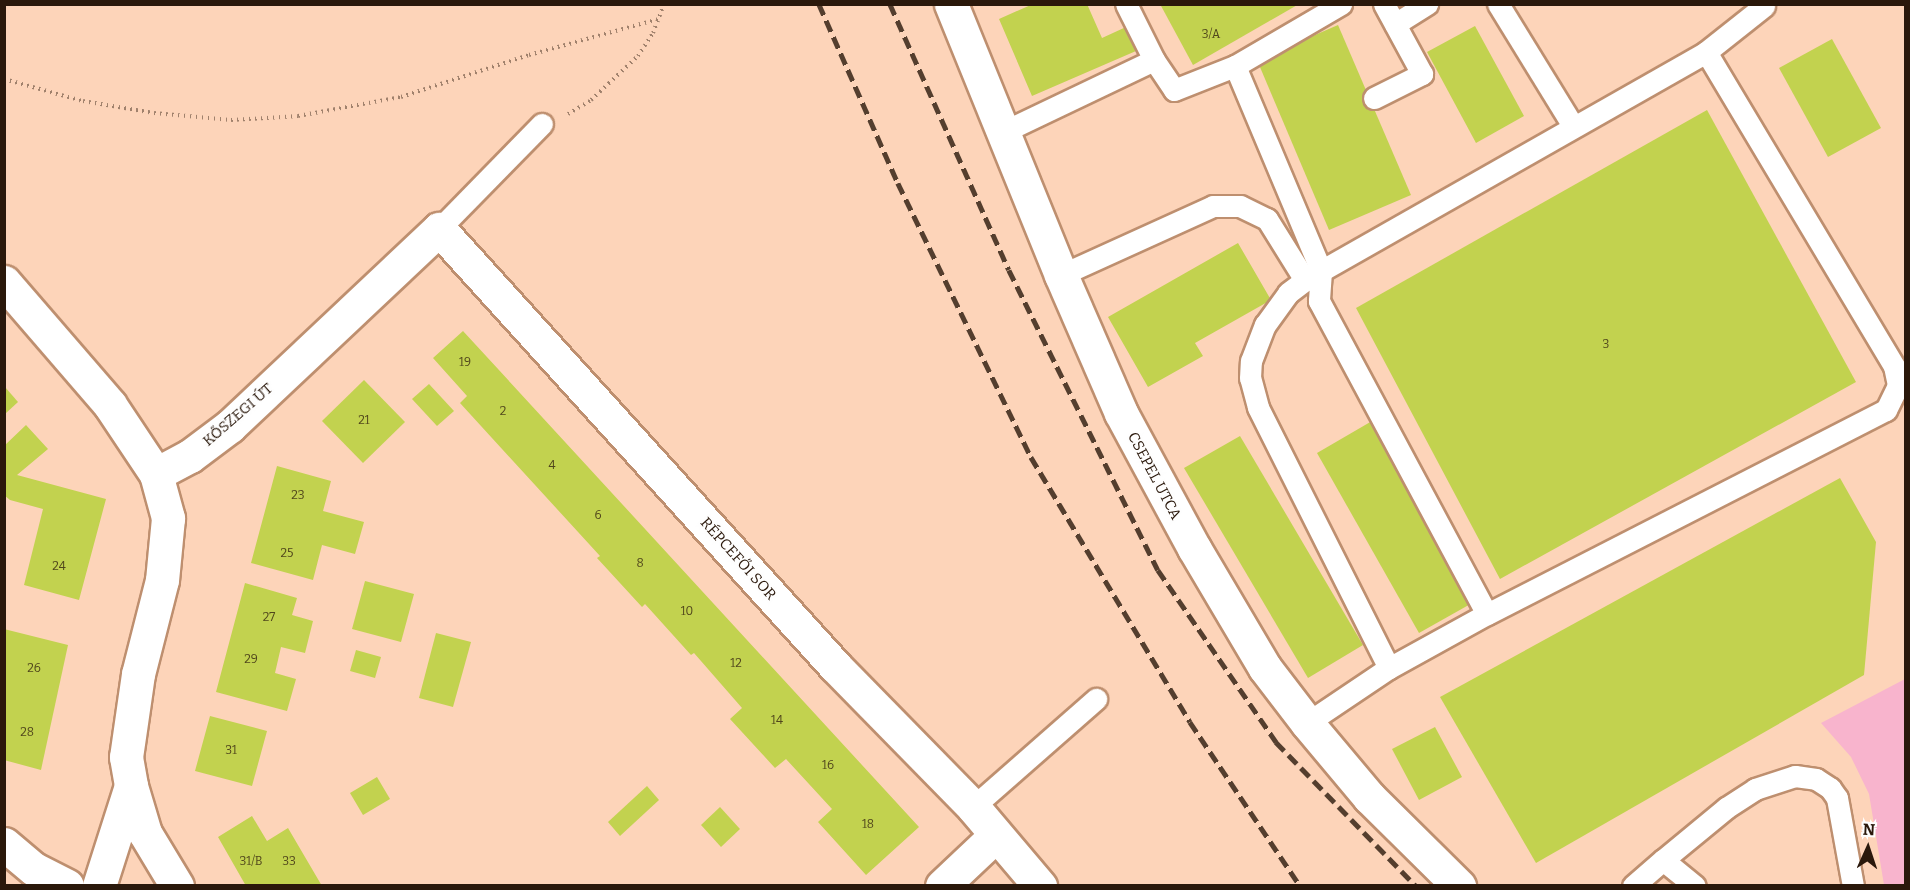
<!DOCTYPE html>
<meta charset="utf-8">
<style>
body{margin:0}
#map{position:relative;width:1910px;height:890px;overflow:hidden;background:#fdd4b9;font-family:Bitter,serif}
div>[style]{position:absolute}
.green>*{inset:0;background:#f8b4cd}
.building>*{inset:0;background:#c2d24f}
.path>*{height:4px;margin-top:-2px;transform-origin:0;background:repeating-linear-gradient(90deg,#a0816c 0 1.5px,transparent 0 6px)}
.roads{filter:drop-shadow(2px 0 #be8f6f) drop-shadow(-2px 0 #be8f6f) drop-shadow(0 2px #be8f6f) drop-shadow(0 -2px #be8f6f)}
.service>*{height:21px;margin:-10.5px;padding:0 10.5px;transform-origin:10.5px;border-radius:10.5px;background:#fff}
.minor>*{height:33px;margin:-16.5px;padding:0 16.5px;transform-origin:16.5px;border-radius:16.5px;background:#fff}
.secondary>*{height:33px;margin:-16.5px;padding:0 16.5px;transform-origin:16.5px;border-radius:16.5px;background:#fff}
.rail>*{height:4.5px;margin-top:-2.25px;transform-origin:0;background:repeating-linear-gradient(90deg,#543e2e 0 12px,transparent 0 18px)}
span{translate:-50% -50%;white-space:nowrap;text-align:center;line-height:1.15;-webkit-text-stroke:4.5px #fefefe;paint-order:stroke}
.number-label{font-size:12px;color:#50461c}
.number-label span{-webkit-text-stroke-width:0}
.street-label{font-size:15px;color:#2a180b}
.frame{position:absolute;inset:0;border:6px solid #2a180b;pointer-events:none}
.north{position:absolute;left:1838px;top:818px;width:60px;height:60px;-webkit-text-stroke:4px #fefefe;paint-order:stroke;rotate:3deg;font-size:16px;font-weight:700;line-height:24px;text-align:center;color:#2a180b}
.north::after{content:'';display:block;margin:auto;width:21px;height:27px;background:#2a180b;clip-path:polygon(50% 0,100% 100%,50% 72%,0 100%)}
</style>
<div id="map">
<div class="green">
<div style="clip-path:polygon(1905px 679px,1905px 885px,1884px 885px,1869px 794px,1851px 757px,1821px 723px)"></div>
</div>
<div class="building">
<div style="clip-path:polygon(1033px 4px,1087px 4px,1102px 38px,1126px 27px,1136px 51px,1032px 96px,999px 19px)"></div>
<div style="clip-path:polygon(1160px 4px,1299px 4px,1193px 65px)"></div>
<div style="clip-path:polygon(1338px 25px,1411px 195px,1329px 230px,1257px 60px)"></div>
<div style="clip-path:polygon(1475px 26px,1524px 116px,1476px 143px,1427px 52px)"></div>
<div style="clip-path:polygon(1832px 39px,1881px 128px,1828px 157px,1779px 68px)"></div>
<div style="clip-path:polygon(1707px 110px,1856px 382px,1500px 579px,1356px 308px)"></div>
<div style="clip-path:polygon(1238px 243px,1271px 300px,1195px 343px,1203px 356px,1148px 387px,1108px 317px)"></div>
<div style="clip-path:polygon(463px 331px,919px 827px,866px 875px,818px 822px,832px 809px,786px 759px,775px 768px,730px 719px,742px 708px,694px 653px,691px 655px,645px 604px,642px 607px,597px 558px,600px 556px,460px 403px,467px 396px,433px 358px)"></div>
<div style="clip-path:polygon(364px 380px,405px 422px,363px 463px,322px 421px)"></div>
<div style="clip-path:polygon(429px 384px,454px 411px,437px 426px,412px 399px)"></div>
<div style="clip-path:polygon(5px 387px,18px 402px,5px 414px)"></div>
<div style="clip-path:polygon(1372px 421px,1474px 602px,1419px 633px,1317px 453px)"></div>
<div style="clip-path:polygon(26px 425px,48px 449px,17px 475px,106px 499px,79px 600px,24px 585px,43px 509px,10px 500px,4px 495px,4px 446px)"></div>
<div style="clip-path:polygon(1240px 436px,1363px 645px,1308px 678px,1184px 468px)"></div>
<div style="clip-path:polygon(277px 466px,331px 481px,323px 511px,364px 522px,355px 554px,322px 545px,313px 580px,251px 563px)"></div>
<div style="clip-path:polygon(1840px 478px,1876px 542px,1864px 675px,1536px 863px,1440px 697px)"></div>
<div style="clip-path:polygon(365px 581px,414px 594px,401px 642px,352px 629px)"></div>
<div style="clip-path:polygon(245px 583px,297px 598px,292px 615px,313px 621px,305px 653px,281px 647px,275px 673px,296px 679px,287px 711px,216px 692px)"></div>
<div style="clip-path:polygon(4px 629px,68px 645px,41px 770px,4px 760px)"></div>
<div style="clip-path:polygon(436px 633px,471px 642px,453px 707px,419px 698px)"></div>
<div style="clip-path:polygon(356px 650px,381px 657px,375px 678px,350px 671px)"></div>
<div style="clip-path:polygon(210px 716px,267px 731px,252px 786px,195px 771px)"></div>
<div style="clip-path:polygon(1435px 727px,1462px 777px,1419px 800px,1392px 749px)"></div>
<div style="clip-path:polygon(377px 777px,390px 799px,363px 815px,350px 793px)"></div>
<div style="clip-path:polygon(647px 786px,659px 800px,620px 836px,608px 822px)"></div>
<div style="clip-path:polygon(720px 807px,740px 829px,721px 847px,701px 825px)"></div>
<div style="clip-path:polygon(252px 816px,267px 841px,288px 828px,322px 886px,246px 886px,218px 837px)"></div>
</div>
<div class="path">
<div style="left:4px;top:79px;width:82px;rotate:15.6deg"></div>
<div style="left:83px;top:101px;width:72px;rotate:9.6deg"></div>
<div style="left:154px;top:113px;width:77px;rotate:5.2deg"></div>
<div style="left:231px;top:120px;width:67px;rotate:-3.4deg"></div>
<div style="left:298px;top:116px;width:105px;rotate:-10.5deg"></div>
<div style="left:401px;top:97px;width:135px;rotate:-18.2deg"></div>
<div style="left:529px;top:55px;width:135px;rotate:-15.5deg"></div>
<div style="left:568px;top:114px;width:27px;rotate:-31deg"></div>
<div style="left:591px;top:100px;width:64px;rotate:-43.1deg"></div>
<div style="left:638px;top:56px;width:27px;rotate:-57deg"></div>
<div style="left:653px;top:33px;width:31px;rotate:-69deg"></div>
</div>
<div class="roads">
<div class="service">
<div style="left:1126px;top:4px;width:63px;rotate:63.4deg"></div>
<div style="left:1154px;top:60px;width:36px;rotate:56deg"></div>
<div style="left:1174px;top:90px;width:66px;rotate:-21.5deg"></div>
<div style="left:1235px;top:66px;width:123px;rotate:-30.3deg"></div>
<div style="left:1498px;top:4px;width:143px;rotate:58.4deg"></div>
<div style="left:1395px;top:24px;width:38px;rotate:-32deg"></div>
<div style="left:1235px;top:66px;width:222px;rotate:67.2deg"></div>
<div style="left:1321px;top:271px;width:30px;rotate:94deg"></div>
<div style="left:1319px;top:301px;width:355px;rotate:61.8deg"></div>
<div style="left:1374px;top:98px;width:54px;rotate:-26.6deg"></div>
<div style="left:1422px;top:74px;width:80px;rotate:-118.5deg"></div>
<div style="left:1003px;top:132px;width:167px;rotate:-25.5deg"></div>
<div style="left:439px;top:229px;width:147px;rotate:-45.6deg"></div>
<div style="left:1061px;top:275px;width:167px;rotate:-24.4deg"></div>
<div style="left:1213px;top:206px;width:27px"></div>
<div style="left:1240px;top:206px;width:30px;rotate:26deg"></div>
<div style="left:1267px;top:219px;width:72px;rotate:58.1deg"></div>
<div style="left:1389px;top:668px;width:292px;rotate:-116.7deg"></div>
<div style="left:1258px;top:407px;width:30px;rotate:-105deg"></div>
<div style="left:1250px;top:378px;width:17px;rotate:-87deg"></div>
<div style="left:1251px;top:361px;width:39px;rotate:-69deg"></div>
<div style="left:1265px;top:325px;width:39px;rotate:-54deg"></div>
<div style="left:1288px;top:293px;width:21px;rotate:-37deg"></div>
<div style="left:1305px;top:280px;width:461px;rotate:-29.6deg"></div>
<div style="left:1706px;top:52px;width:74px;rotate:-38.4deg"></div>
<div style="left:1307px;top:723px;width:99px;rotate:-33.9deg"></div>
<div style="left:1389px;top:668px;width:112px;rotate:-28.9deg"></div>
<div style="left:1487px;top:614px;width:448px;rotate:-27.1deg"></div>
<div style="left:1886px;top:410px;width:28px;rotate:-64deg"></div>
<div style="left:1898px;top:385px;width:19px;rotate:-102deg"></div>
<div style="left:1894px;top:366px;width:366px;rotate:-120.9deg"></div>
<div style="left:973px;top:807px;width:164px;rotate:-41.3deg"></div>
<div style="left:1663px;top:860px;width:82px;rotate:-39.5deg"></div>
<div style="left:1726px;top:808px;width:35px;rotate:-33deg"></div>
<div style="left:1755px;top:789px;width:42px;rotate:-18deg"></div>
<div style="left:1795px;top:776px;width:21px;rotate:8deg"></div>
<div style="left:1816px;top:779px;width:17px;rotate:33deg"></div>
<div style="left:1830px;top:788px;width:12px;rotate:55deg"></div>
<div style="left:1837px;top:798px;width:89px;rotate:79.7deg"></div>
<div style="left:1633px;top:886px;width:40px;rotate:-41deg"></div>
<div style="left:1663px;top:860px;width:41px;rotate:39.1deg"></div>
</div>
<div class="minor">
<div style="left:951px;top:4px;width:292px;rotate:67.9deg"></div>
<div style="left:1061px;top:275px;width:150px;rotate:66.5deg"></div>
<div style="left:1121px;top:413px;width:153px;rotate:61.6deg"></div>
<div style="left:1194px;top:548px;width:139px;rotate:59.4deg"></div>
<div style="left:1265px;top:668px;width:69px;rotate:52.6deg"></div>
<div style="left:1307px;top:723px;width:97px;rotate:50deg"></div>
<div style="left:1369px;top:797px;width:127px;rotate:44.7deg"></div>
<div style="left:156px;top:474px;width:38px;rotate:-28deg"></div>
<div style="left:190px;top:456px;width:50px;rotate:-36.9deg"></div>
<div style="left:230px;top:426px;width:287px;rotate:-43.3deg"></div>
<div style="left:439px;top:229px;width:590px;rotate:47.82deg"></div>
<div style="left:835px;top:666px;width:197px;rotate:45.6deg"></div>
<div style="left:973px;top:807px;width:104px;rotate:49.7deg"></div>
<div style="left:4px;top:844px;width:39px;rotate:40deg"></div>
<div style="left:34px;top:869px;width:37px;rotate:27deg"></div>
<div style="left:99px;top:886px;width:105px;rotate:-72.3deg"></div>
<div style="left:942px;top:886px;width:74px;rotate:-43.4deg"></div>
</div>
<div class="secondary">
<div style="left:4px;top:282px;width:162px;rotate:49.2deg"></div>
<div style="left:110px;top:405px;width:83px;rotate:56.3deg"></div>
<div style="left:156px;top:474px;width:46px;rotate:74.7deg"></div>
<div style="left:168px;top:518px;width:62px;rotate:95.5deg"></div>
<div style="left:162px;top:580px;width:97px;rotate:104.3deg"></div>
<div style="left:138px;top:674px;width:84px;rotate:98.2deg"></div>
<div style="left:126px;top:757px;width:29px;rotate:80deg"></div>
<div style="left:131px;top:786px;width:49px;rotate:73.4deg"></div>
<div style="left:145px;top:833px;width:62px;rotate:58.9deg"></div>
</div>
</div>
<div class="rail">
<div style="left:819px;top:4px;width:196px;rotate:66.2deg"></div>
<div style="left:898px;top:183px;width:305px;rotate:64.1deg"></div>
<div style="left:1031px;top:457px;width:309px;rotate:59deg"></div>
<div style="left:1190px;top:722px;width:197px;rotate:56.1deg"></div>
<div style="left:890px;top:4px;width:291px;rotate:65.9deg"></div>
<div style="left:1009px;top:270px;width:335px;rotate:63.6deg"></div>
<div style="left:1158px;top:570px;width:209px;rotate:55.5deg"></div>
<div style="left:1276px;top:742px;width:201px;rotate:45.8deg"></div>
</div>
<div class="number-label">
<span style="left:1211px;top:35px">3/A</span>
<span style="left:1606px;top:345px">3</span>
<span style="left:465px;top:363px">19</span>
<span style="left:503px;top:412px">2</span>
<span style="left:364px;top:421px">21</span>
<span style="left:552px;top:466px">4</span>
<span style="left:298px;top:496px">23</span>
<span style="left:598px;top:516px">6</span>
<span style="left:287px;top:554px">25</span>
<span style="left:640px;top:564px">8</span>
<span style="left:59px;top:567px">24</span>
<span style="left:687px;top:612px">10</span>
<span style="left:269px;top:618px">27</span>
<span style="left:251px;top:660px">29</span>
<span style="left:736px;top:664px">12</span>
<span style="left:34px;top:669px">26</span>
<span style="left:777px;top:721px">14</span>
<span style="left:27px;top:733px">28</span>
<span style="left:231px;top:751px">31</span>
<span style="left:828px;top:766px">16</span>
<span style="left:868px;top:825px">18</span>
<span style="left:251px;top:862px">31/B</span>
<span style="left:289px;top:862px">33</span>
</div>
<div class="street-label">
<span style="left:238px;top:415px;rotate:-41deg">KŐSZEGI ÚT</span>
<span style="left:1154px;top:476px;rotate:62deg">CSEPEL UTCA</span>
<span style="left:738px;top:559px;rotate:48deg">RÉPCEFŐI SOR</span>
</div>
<div class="frame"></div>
<div class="north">N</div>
</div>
